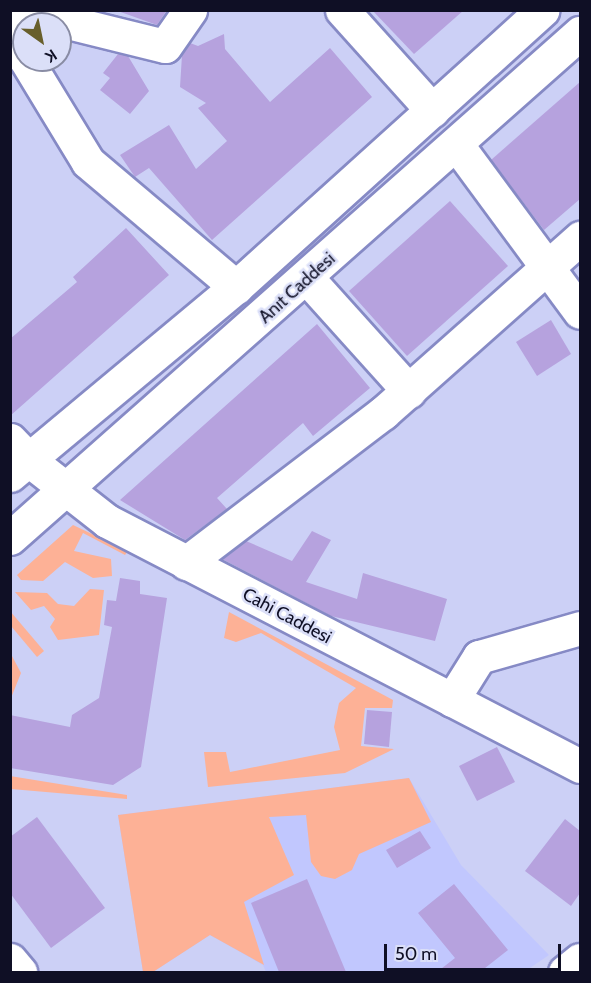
<!DOCTYPE html>
<meta charset="utf-8">
<style>
body{margin:0}
#map{position:relative;width:591px;height:983px;overflow:hidden;background:#ccd0f6;font-family:Cabin,sans-serif}
div>[style]{position:absolute}
.built>*{inset:0;background:#c1c7fe}
.green>*{inset:0;background:#fdb196}
.building>*{inset:0;background:#b6a2de}
.roads{filter:drop-shadow(2px 0 #868ac5) drop-shadow(-2px 0 #868ac5) drop-shadow(0 2px #868ac5) drop-shadow(0 -2px #868ac5)}
.minor>*{height:33px;margin:-16.5px;padding:0 16.5px;transform-origin:16.5px;border-radius:16.5px;background:#fff}
.major>*{height:33px;margin:-16.5px;padding:0 16.5px;transform-origin:16.5px;border-radius:16.5px;background:#fff}
span{translate:-50% -50%;white-space:nowrap;text-align:center;line-height:1.15;-webkit-text-stroke:5px #dbdff8;paint-order:stroke}
.street-label{font-size:18px;color:#0f0f25}
.frame{position:absolute;inset:0;border:12px solid #0f0f25;pointer-events:none}
.north{position:absolute;left:12px;top:12px;width:60px;height:60px;box-sizing:border-box;background:#dbdff8;border:2px solid #898ca4;border-radius:50%;rotate:147deg;font-size:16px;font-weight:700;line-height:24px;text-align:center;color:#0f0f25}
.north::after{content:'';display:block;margin:auto;width:21px;height:27px;background:#685f2c;clip-path:polygon(50% 0,100% 100%,50% 72%,0 100%)}
.scale{position:absolute;left:384px;top:944px;width:177px;height:27px;box-sizing:border-box;border:3px solid #0f0f25;border-top:0;padding-left:8px;font-size:18px;line-height:21px;white-space:nowrap;color:#0f0f25;-webkit-text-stroke:4px #dbdff8;paint-order:stroke}
</style>
<div id="map">
<div class="built">
<div style="clip-path:polygon(409px 778px,461px 865px,549px 955px,524px 972px,266px 972px,263px 965px,210px 935px,153px 972px,143px 972px,118px 815px)"></div>
</div>
<div class="green">
<div style="clip-path:polygon(73px 525px,128px 551px,125px 555px,83px 533px,74px 551px,111px 559px,112px 576px,93px 578px,65px 562px,43px 581px,21px 580px,17px 575px)"></div>
<div style="clip-path:polygon(90px 589px,104px 590px,99px 635px,58px 640px,50px 627px,55px 619px,44px 606px,31px 610px,15px 592px,47px 593px,58px 604px,74px 606px)"></div>
<div style="clip-path:polygon(10px 611px,44px 651px,37px 657px,11px 626px)"></div>
<div style="clip-path:polygon(229px 612px,393px 700px,392px 708px,365px 708px,361px 746px,394px 749px,345px 773px,208px 787px,204px 752px,226px 752px,230px 772px,340px 750px,334px 727px,339px 703px,356px 688px,261px 633px,236px 642px,224px 638px)"></div>
<div style="clip-path:polygon(12px 656px,21px 673px,11px 698px,10px 657px)"></div>
<div style="clip-path:polygon(10px 776px,127px 795px,127px 799px,11px 789px)"></div>
<div style="clip-path:polygon(409px 778px,431px 822px,359px 854px,352px 870px,335px 879px,321px 876px,311px 862px,306px 815px,269px 817px,294px 875px,244px 902px,264px 965px,210px 935px,153px 972px,143px 972px,118px 815px)"></div>
</div>
<div class="building">
<div style="clip-path:polygon(115px 10px,167px 10px,157px 25px)"></div>
<div style="clip-path:polygon(372px 10px,464px 10px,414px 54px)"></div>
<div style="clip-path:polygon(224px 34px,225px 49px,270px 102px,330px 48px,372px 97px,212px 240px,149px 168px,135px 177px,120px 155px,169px 125px,196px 169px,227px 141px,198px 108px,206px 103px,180px 87px,182px 55px,190px 43px,198px 46px)"></div>
<div style="clip-path:polygon(118px 54px,128px 56px,149px 91px,130px 114px,100px 90px,110px 78px,103px 73px)"></div>
<div style="clip-path:polygon(580px 82px,580px 199px,544px 230px,491px 160px)"></div>
<div style="clip-path:polygon(450px 201px,508px 266px,407px 356px,349px 291px)"></div>
<div style="clip-path:polygon(126px 228px,169px 275px,10px 416px,10px 339px,77px 282px,73px 277px)"></div>
<div style="clip-path:polygon(551px 320px,571px 354px,537px 376px,516px 342px)"></div>
<div style="clip-path:polygon(317px 324px,370px 388px,313px 436px,303px 423px,217px 498px,227px 509px,185px 540px,120px 500px)"></div>
<div style="clip-path:polygon(312px 531px,331px 540px,306px 582px,357px 599px,363px 573px,447px 599px,435px 641px,331px 616px,222px 559px,246px 541px,292px 561px)"></div>
<div style="clip-path:polygon(120px 578px,140px 581px,140px 594px,167px 598px,141px 767px,113px 785px,10px 768px,10px 715px,70px 727px,72px 715px,99px 698px,112px 627px,104px 625px,107px 600px,116px 601px)"></div>
<div style="clip-path:polygon(367px 710px,392px 712px,389px 747px,364px 744px)"></div>
<div style="clip-path:polygon(497px 747px,515px 782px,477px 801px,459px 766px)"></div>
<div style="clip-path:polygon(37px 817px,105px 908px,51px 948px,10px 893px,10px 837px)"></div>
<div style="clip-path:polygon(565px 819px,580px 831px,580px 893px,571px 906px,525px 871px)"></div>
<div style="clip-path:polygon(420px 831px,431px 848px,397px 868px,386px 850px)"></div>
<div style="clip-path:polygon(307px 879px,346px 972px,279px 972px,251px 903px)"></div>
<div style="clip-path:polygon(454px 884px,508px 950px,480px 972px,437px 972px,455px 958px,418px 913px)"></div>
</div>
<div class="roads">
<div class="minor">
<div style="left:19px;top:10px;width:150px;rotate:13.9deg"></div>
<div style="left:165px;top:46px;width:44px;rotate:-55.2deg"></div>
<div style="left:342px;top:10px;width:135px;rotate:48deg"></div>
<div style="left:10px;top:34px;width:27px;rotate:59deg"></div>
<div style="left:26px;top:60px;width:119px;rotate:58.7deg"></div>
<div style="left:88px;top:162px;width:194px;rotate:40.2deg"></div>
<div style="left:457px;top:145px;width:207px;rotate:53.6deg"></div>
<div style="left:308px;top:279px;width:151px;rotate:48deg"></div>
<div style="left:10px;top:440px;width:28px;rotate:46deg"></div>
<div style="left:186px;top:563px;width:248px;rotate:-37.3deg"></div>
<div style="left:383px;top:413px;width:264px;rotate:-41.6deg"></div>
<div style="left:452px;top:700px;width:51px;rotate:-57.9deg"></div>
<div style="left:479px;top:657px;width:105px;rotate:-16deg"></div>
<div style="left:565px;top:972px;width:19px;rotate:-39deg"></div>
</div>
<div class="major">
<div style="left:29px;top:460px;width:99px;rotate:38deg"></div>
<div style="left:107px;top:521px;width:533px;rotate:27.38deg"></div>
<div style="left:10px;top:475px;width:294px;rotate:-39.8deg"></div>
<div style="left:236px;top:287px;width:413px;rotate:-42.1deg"></div>
<div style="left:10px;top:538px;width:762px;rotate:-41.54deg"></div>
<div style="left:10px;top:960px;width:16px;rotate:50deg"></div>
</div>
</div>
<div class="street-label">
<span style="left:297px;top:288px;rotate:-42deg">Anıt Caddesi</span>
<span style="left:287px;top:616px;rotate:28deg">Cahi Caddesi</span>
</div>
<div class="frame"></div>
<div class="north">K</div>
<div class="scale">50 m</div>
</div>
